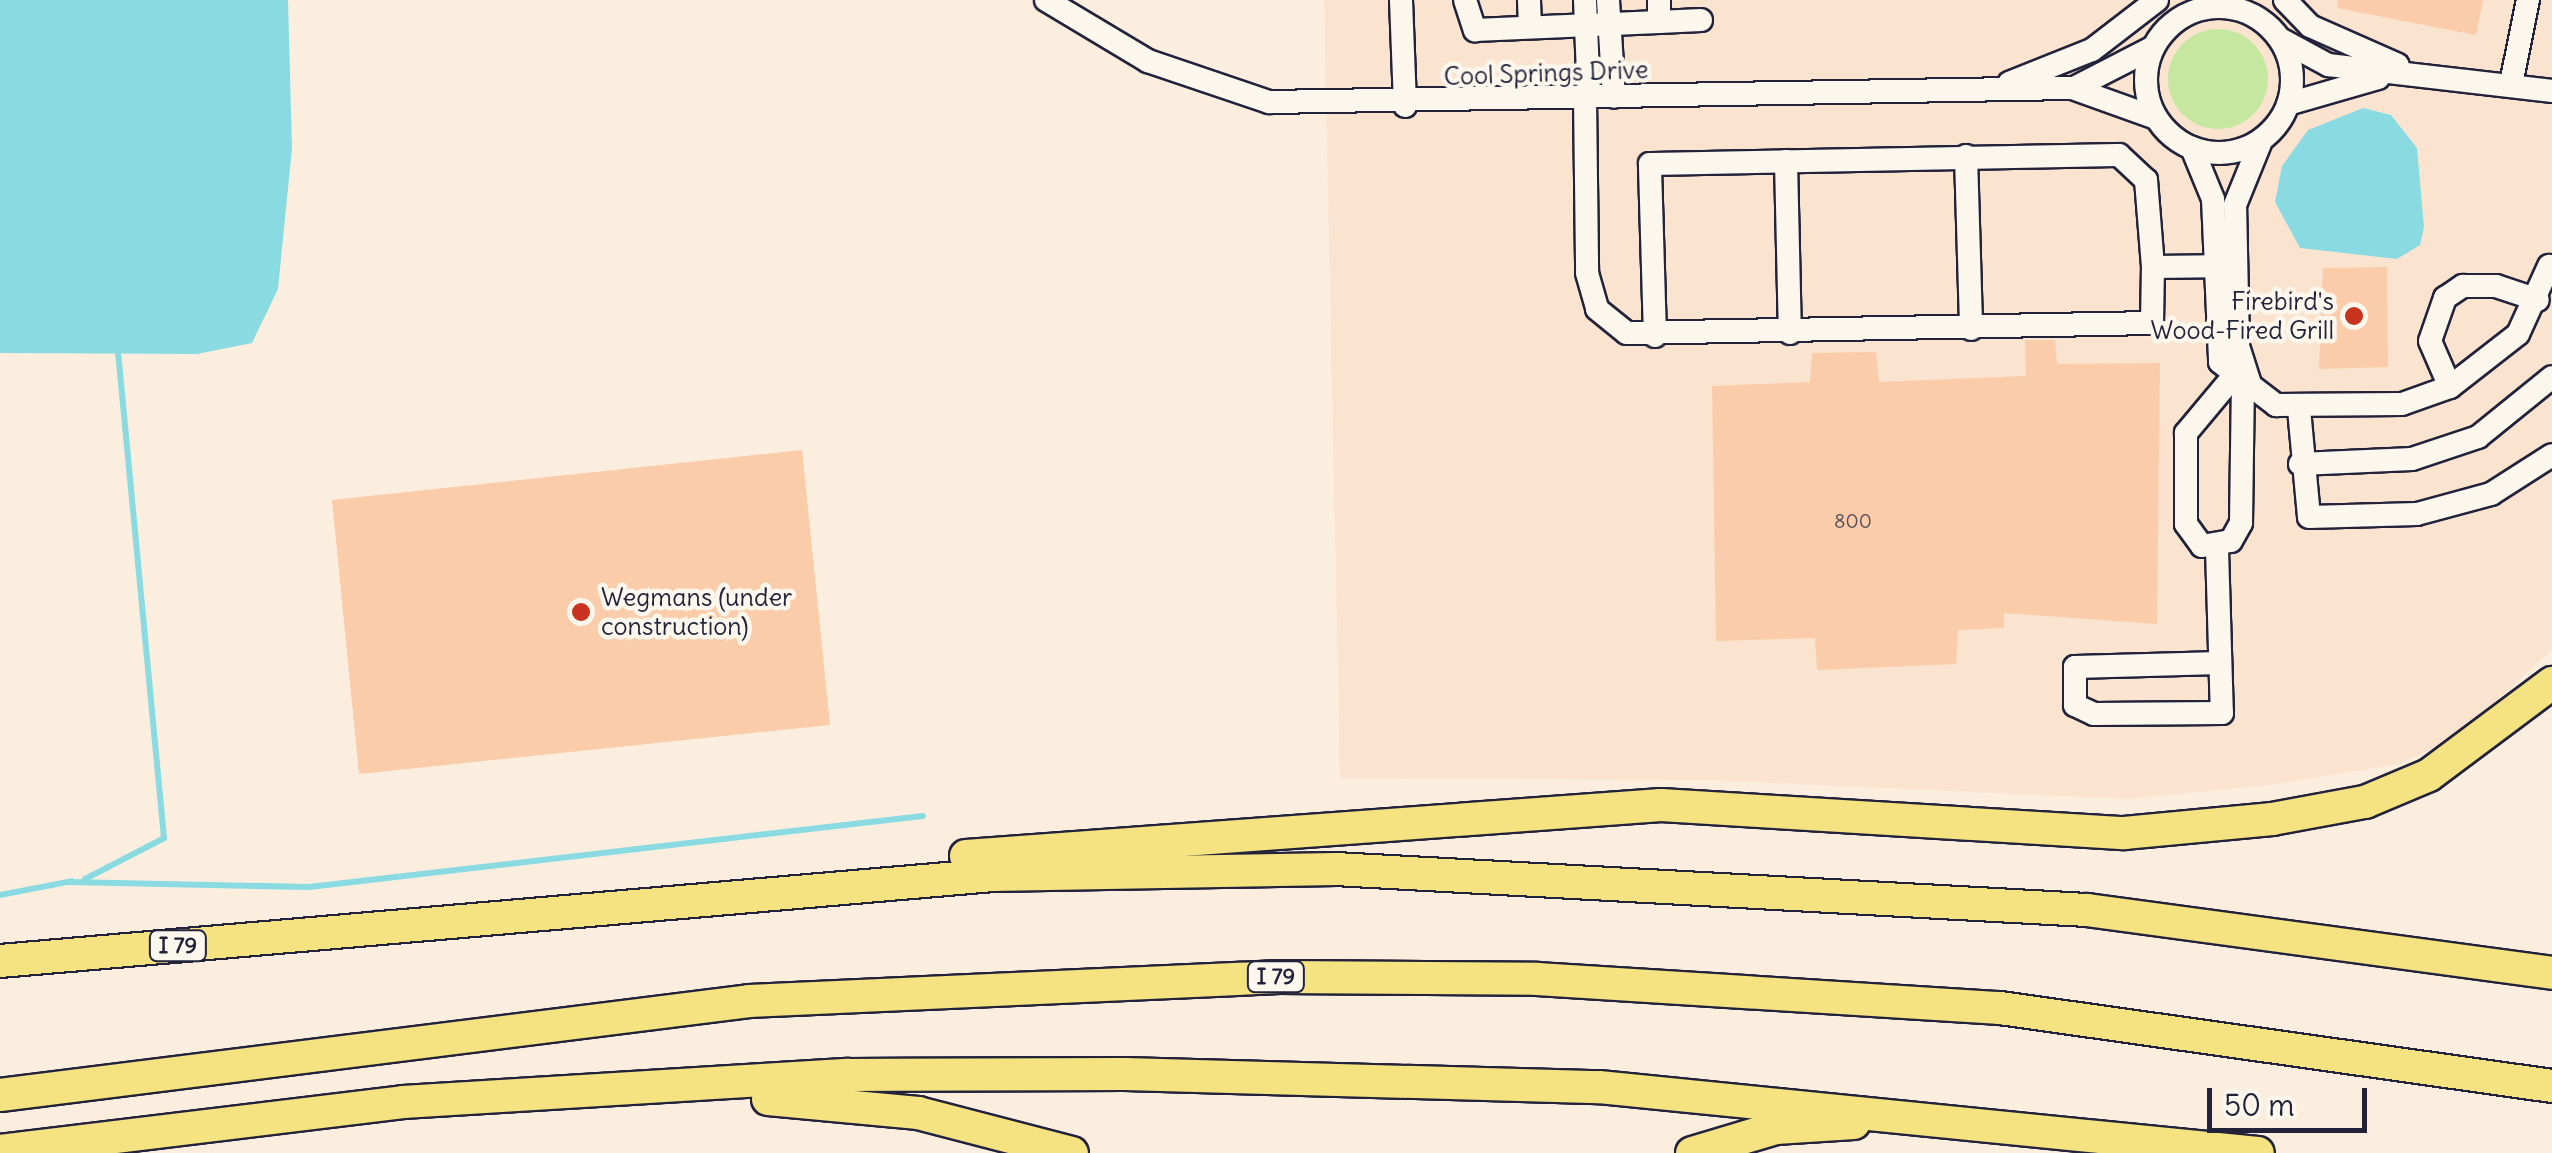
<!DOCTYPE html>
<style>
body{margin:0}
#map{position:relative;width:2552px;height:1153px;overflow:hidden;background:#fbeedf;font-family:Delius,sans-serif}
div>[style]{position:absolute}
.built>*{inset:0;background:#fbe4cf}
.green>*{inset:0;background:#c5e7a0}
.round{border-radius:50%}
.water>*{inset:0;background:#89dbe1}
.stream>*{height:6px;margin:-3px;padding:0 3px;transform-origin:3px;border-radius:3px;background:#89dbe1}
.building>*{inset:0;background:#facca9}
.roads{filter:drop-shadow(2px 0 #22223b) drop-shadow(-2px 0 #22223b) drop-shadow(0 2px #22223b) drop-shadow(0 -2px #22223b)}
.minor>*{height:22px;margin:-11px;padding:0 11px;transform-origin:11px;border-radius:11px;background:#fbf7ec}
.minor>.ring{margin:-11px;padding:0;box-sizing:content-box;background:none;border:22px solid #fbf7ec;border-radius:50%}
.highway>*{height:32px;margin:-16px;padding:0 16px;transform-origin:16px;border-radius:16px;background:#f5e382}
.dots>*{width:28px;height:28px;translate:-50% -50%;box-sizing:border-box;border:5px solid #fbf7ec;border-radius:50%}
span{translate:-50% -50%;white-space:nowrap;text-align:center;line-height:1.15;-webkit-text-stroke:9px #fbf7ec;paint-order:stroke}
.number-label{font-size:20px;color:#584c56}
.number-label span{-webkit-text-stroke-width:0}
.shield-label span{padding:2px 8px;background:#fbf7ec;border:2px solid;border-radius:8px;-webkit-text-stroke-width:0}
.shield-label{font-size:22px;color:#22223b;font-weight:700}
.street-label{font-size:25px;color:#22223b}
.poi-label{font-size:25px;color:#22223b}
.right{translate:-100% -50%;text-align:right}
.left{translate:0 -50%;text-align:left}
.scale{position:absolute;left:2207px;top:1088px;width:160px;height:45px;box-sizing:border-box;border:5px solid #22223b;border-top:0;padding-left:12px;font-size:30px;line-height:35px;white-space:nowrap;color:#22223b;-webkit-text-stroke:8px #fbf7ec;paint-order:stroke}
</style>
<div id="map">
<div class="built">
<div style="clip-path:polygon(1324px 0,2552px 0,2552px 650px,2454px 739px,2399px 764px,2271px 785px,2126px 799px,1706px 780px,1340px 778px)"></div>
</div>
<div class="green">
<div class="round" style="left:2168px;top:29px;width:100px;height:100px"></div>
</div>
<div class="water">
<div style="clip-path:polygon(0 0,288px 0,292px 148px,278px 289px,252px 343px,197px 354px,0 353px)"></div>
<div style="clip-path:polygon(2363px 108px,2391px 115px,2417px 148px,2424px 227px,2420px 245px,2397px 259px,2300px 248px,2275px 202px,2282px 166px,2308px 130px)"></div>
</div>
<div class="stream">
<div style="left:85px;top:879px;width:89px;rotate:-27.4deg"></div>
<div style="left:164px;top:838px;width:493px;rotate:-95.4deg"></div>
<div style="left:69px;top:882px;width:240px;rotate:1.2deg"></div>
<div style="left:309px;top:887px;width:618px;rotate:-6.6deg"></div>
<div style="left:0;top:895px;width:73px;rotate:-11deg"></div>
</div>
<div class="building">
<div style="clip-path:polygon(2338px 0,2483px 0,2476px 35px,2337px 8px)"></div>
<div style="clip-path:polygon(2387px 267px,2388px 367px,2319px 369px,2323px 268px)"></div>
<div style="clip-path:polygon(2025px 340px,2055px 340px,2057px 364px,2160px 363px,2157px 624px,2004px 613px,2004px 628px,1958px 630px,1956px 664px,1817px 670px,1815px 638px,1716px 641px,1712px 386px,1810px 382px,1812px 353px,1876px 352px,1879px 382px,2026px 376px)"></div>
<div style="clip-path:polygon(802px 450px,830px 725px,359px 774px,332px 500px)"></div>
</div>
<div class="roads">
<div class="minor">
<div style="left:1046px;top:0;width:119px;rotate:30.9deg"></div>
<div style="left:1148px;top:61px;width:128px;rotate:18.7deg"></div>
<div style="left:1269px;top:102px;width:803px;rotate:-1deg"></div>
<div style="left:2072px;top:88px;width:89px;rotate:19.7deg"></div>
<div style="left:1401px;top:0;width:106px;rotate:87.8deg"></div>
<div style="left:1465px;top:0;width:32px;rotate:72deg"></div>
<div style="left:1475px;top:30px;width:184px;rotate:-2.5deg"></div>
<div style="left:1659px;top:22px;width:22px;rotate:-90deg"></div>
<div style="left:1529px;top:0;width:27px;rotate:88deg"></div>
<div style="left:1585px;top:0;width:98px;rotate:87.7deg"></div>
<div style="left:1608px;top:0;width:97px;rotate:86.5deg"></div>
<div style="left:2285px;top:0;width:36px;rotate:46deg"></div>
<div style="left:2310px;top:26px;width:96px;rotate:23.9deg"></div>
<div class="ring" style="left:2146px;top:7px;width:124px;height:124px"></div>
<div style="left:1659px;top:22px;width:42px;rotate:-2.7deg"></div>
<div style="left:2280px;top:39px;width:55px;rotate:28.4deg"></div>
<div style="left:2328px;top:65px;width:226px;rotate:6.6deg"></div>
<div style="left:2009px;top:83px;width:89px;rotate:-21.7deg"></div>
<div style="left:2092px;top:50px;width:82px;rotate:-37.6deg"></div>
<div style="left:2511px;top:84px;width:86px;rotate:-78.6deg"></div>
<div style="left:2076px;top:87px;width:85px;rotate:-27.2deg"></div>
<div style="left:1585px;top:98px;width:175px;rotate:89.3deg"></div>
<div style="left:1587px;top:273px;width:37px;rotate:74deg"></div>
<div style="left:1597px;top:309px;width:38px;rotate:39deg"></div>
<div style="left:1627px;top:333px;width:525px;rotate:-1.09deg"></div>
<div style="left:2152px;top:323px;width:56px;rotate:-89deg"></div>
<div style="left:2288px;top:104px;width:94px;rotate:-16.1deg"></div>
<div style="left:2192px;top:148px;width:55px;rotate:67.6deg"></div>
<div style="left:2213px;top:199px;width:163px;rotate:87.5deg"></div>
<div style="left:2220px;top:362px;width:71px;rotate:37.5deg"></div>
<div style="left:2276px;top:405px;width:126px;rotate:-0.5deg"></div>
<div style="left:2402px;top:404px;width:51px;rotate:-19.5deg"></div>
<div style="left:2450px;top:387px;width:86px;rotate:-37.9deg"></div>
<div style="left:2518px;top:334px;width:75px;rotate:-65.5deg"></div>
<div style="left:1966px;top:156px;width:173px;rotate:88.3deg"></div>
<div style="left:1786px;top:161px;width:172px;rotate:88.7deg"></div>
<div style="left:1655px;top:336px;width:172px;rotate:-91.7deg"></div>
<div style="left:1650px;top:164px;width:469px;rotate:-1.1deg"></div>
<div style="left:2119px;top:155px;width:37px;rotate:43deg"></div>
<div style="left:2146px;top:180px;width:87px;rotate:85.4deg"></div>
<div style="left:2153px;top:267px;width:83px;rotate:-0.7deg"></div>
<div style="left:2232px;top:378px;width:72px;rotate:129.9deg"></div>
<div style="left:2186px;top:433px;width:91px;rotate:90deg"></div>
<div style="left:2186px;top:524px;width:27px;rotate:54deg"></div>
<div style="left:2202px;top:546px;width:29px;rotate:-10deg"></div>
<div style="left:2231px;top:541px;width:21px;rotate:-61deg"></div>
<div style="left:2241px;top:523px;width:136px;rotate:-89.2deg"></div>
<div style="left:2450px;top:387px;width:50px;rotate:-113.5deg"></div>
<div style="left:2430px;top:341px;width:46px;rotate:-70.8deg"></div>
<div style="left:2445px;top:298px;width:22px;rotate:-34deg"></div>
<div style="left:2463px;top:286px;width:33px"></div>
<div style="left:2496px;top:286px;width:44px;rotate:18.4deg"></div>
<div style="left:2252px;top:390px;width:46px;rotate:-107.7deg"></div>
<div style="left:2238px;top:346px;width:141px;rotate:-91.2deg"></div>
<div style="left:2235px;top:205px;width:69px;rotate:-67.9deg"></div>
<div style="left:2299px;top:409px;width:108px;rotate:84.7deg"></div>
<div style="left:2309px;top:517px;width:108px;rotate:-1.6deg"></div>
<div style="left:2417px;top:514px;width:77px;rotate:-15.1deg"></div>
<div style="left:2491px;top:494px;width:72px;rotate:-32.6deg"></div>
<div style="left:2300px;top:464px;width:112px;rotate:-2.6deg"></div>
<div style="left:2412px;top:459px;width:70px;rotate:-18.4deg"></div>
<div style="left:2478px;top:437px;width:95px;rotate:-39deg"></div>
<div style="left:2217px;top:549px;width:164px;rotate:88.3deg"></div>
<div style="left:2222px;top:713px;width:128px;rotate:179.6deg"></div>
<div style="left:2094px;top:714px;width:21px;rotate:-155deg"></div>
<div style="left:2075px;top:705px;width:38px;rotate:-90deg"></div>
<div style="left:2075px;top:667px;width:145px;rotate:-1.6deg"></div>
</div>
<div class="highway">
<div style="left:966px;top:856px;width:697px;rotate:-4.2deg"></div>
<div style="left:1661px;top:805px;width:464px;rotate:3.5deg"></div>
<div style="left:2124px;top:833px;width:149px;rotate:-5.4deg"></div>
<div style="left:2272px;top:819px;width:95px;rotate:-10.4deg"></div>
<div style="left:2365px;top:802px;width:69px;rotate:-22.9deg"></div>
<div style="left:2429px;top:775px;width:154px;rotate:-36.8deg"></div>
<div style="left:0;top:961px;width:997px;rotate:-4.95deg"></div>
<div style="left:993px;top:875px;width:342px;rotate:-1deg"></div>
<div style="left:1335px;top:869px;width:753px;rotate:3.12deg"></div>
<div style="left:2087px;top:910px;width:469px;rotate:7.7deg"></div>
<div style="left:0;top:1095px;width:755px;rotate:-7.15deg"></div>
<div style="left:749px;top:1001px;width:531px;rotate:-2.59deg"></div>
<div style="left:1279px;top:977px;width:258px;rotate:0.4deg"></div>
<div style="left:1537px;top:979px;width:464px;rotate:3.6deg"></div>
<div style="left:2000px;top:1008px;width:557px;rotate:8.04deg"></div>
<div style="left:768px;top:1099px;width:151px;rotate:5.3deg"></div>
<div style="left:918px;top:1113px;width:159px;rotate:14.6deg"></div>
<div style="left:0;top:1151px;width:406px;rotate:-6.9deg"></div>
<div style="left:403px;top:1102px;width:446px;rotate:-3.5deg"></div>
<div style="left:848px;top:1075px;width:277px;rotate:-0.2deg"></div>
<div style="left:1125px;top:1074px;width:474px;rotate:1.6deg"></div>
<div style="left:1599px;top:1087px;width:662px;rotate:5.72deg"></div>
<div style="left:1692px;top:1153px;width:88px;rotate:-16.6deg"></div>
<div style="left:1776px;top:1128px;width:78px;rotate:-3.7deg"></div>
</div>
</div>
<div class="dots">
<div style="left:2354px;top:316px;background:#c8321e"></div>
<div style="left:581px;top:612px;background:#c8321e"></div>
</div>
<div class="number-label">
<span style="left:1853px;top:520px">800</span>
</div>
<div class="shield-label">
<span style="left:178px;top:946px">I 79</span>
<span style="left:1276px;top:977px">I 79</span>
</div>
<div class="street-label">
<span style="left:1546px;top:73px;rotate:-2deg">Cool Springs Drive</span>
</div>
<div class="poi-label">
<span class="right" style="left:2334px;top:316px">Firebird's<br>Wood-Fired Grill</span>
<span class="left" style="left:601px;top:612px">Wegmans (under<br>construction)</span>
</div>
<div class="scale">50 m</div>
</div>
